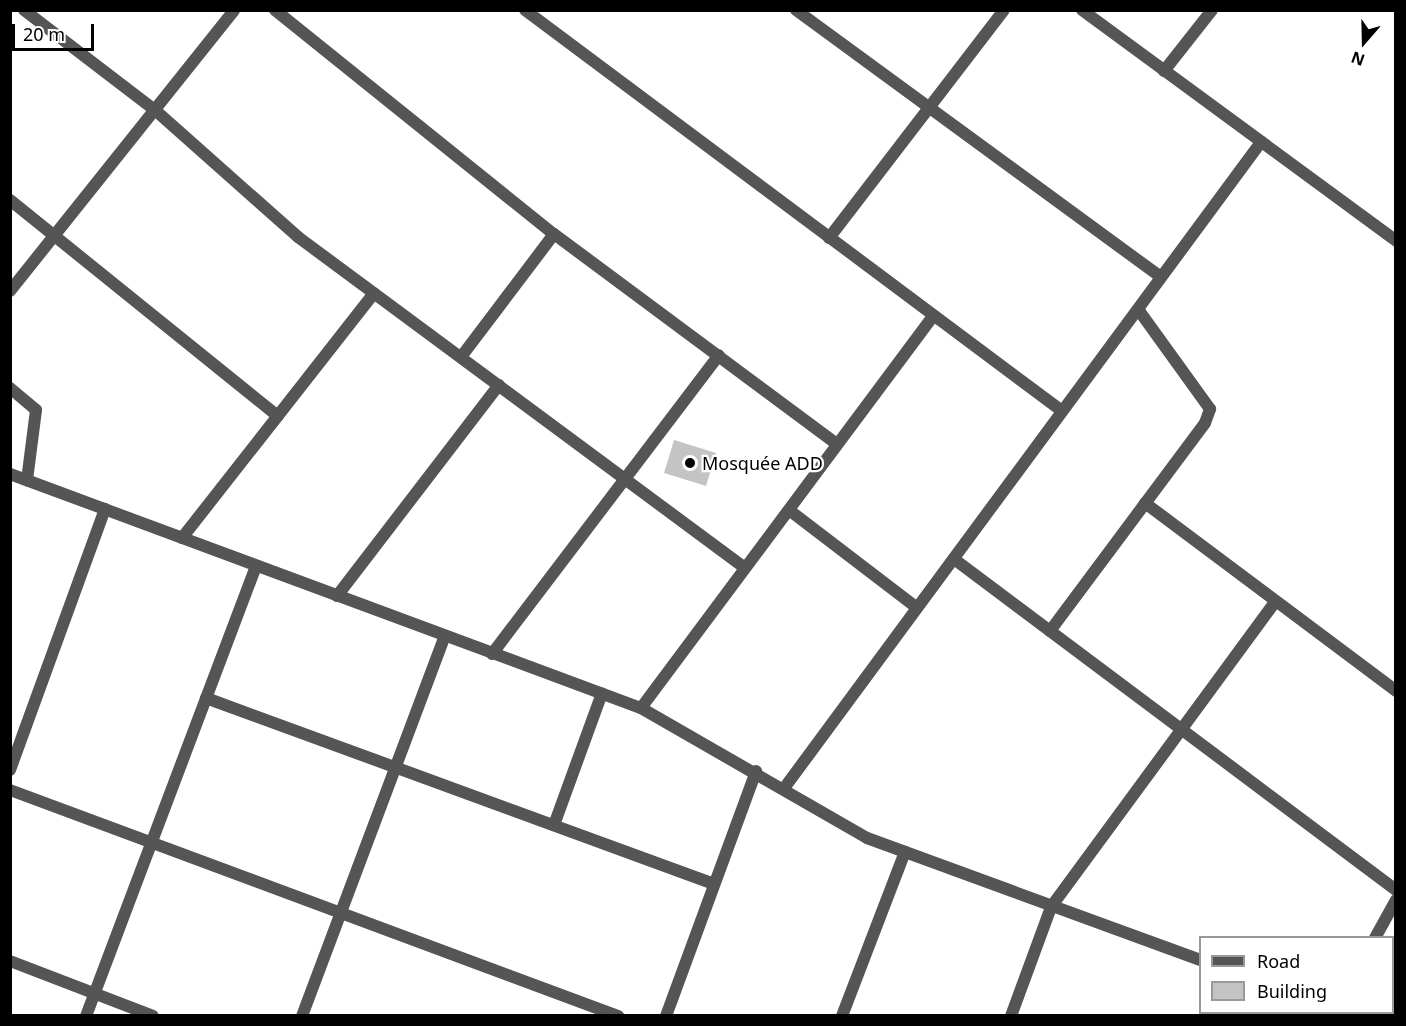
<!DOCTYPE html>
<meta charset="utf-8">
<style>
body{margin:0}
#map{position:relative;width:1406px;height:1026px;overflow:hidden;background:#fff;font-family:"Noto Sans",sans-serif}
div>[style]{position:absolute}
.building>*{inset:0;background:#c4c4c4}
.minor>*{height:12px;margin:-6px;padding:0 6px;transform-origin:6px;border-radius:6px;background:#555}
.tertiary>*{height:12px;margin:-6px;padding:0 6px;transform-origin:6px;border-radius:6px;background:#555}
.dots>*{width:16px;height:16px;translate:-50% -50%;box-sizing:border-box;border:3px solid #fff;border-radius:50%}
span{translate:-50% -50%;white-space:nowrap;text-align:center;line-height:1.15;-webkit-text-stroke:4.5px #fff;paint-order:stroke}
.poi-label{font-size:18px;color:#000}
.left{translate:0 -50%;text-align:left}
.frame{position:absolute;inset:0;border:12px solid #000;pointer-events:none}
.legend{position:absolute;left:1199px;top:936px;width:195px;height:78px;box-sizing:border-box;background:#fff;border:2px solid #999;margin:0;padding:8px 10px;list-style:none;font-size:18px;color:#000}
.legend li{display:flex;align-items:center;gap:12px;height:30px}
.legend b{width:30px;border:2px solid #999}
.north{position:absolute;left:1334px;top:12px;width:60px;height:60px;-webkit-text-stroke:4px #fff;paint-order:stroke;rotate:200deg;font-size:16px;font-weight:700;line-height:24px;text-align:center;color:#000}
.north::after{content:'';display:block;margin:auto;width:21px;height:27px;background:#000;clip-path:polygon(50% 0,100% 100%,50% 72%,0 100%)}
.scale{position:absolute;left:12px;top:24px;width:82px;height:27px;box-sizing:border-box;border:3px solid #000;border-top:0;padding-left:8px;font-size:18px;line-height:21px;white-space:nowrap;color:#000;-webkit-text-stroke:4px #fff;paint-order:stroke}
</style>
<div id="map">
<div class="building">
<div style="clip-path:polygon(674px 440px,716px 453px,706px 486px,664px 473px)"></div>
</div>
<div class="minor">
<div style="left:24px;top:10px;width:165px;rotate:37.4deg"></div>
<div style="left:155px;top:110px;width:191px;rotate:41.6deg"></div>
<div style="left:298px;top:237px;width:556px;rotate:36.52deg"></div>
<div style="left:275px;top:10px;width:358px;rotate:38.8deg"></div>
<div style="left:554px;top:234px;width:352px;rotate:36.6deg"></div>
<div style="left:525px;top:10px;width:670px;rotate:36.75deg"></div>
<div style="left:796px;top:10px;width:452px;rotate:36.2deg"></div>
<div style="left:1164px;top:71px;width:78px;rotate:-51.8deg"></div>
<div style="left:10px;top:200px;width:344px;rotate:38.9deg"></div>
<div style="left:829px;top:238px;width:287px;rotate:-52.5deg"></div>
<div style="left:10px;top:291px;width:359px;rotate:-51.4deg"></div>
<div style="left:461px;top:357px;width:154px;rotate:-52.9deg"></div>
<div style="left:10px;top:388px;width:34px;rotate:40deg"></div>
<div style="left:36px;top:410px;width:71px;rotate:97.3deg"></div>
<div style="left:10px;top:474px;width:673px;rotate:20.35deg"></div>
<div style="left:641px;top:708px;width:261px;rotate:29.9deg"></div>
<div style="left:867px;top:838px;width:355px;rotate:20.1deg"></div>
<div style="left:1145px;top:503px;width:314px;rotate:36.8deg"></div>
<div style="left:789px;top:510px;width:161px;rotate:37.4deg"></div>
<div style="left:182px;top:538px;width:311px;rotate:-51.9deg"></div>
<div style="left:954px;top:559px;width:552px;rotate:36.83deg"></div>
<div style="left:337px;top:596px;width:266px;rotate:-52.5deg"></div>
<div style="left:1050px;top:631px;width:259px;rotate:-53.3deg"></div>
<div style="left:1205px;top:423px;width:15px;rotate:-70deg"></div>
<div style="left:1210px;top:409px;width:123px;rotate:-125.8deg"></div>
<div style="left:492px;top:654px;width:375px;rotate:-52.8deg"></div>
<div style="left:206px;top:698px;width:541px;rotate:20.11deg"></div>
<div style="left:641px;top:708px;width:489px;rotate:-53.3deg"></div>
<div style="left:10px;top:770px;width:278px;rotate:-70deg"></div>
<div style="left:785px;top:787px;width:802px;rotate:-53.57deg"></div>
<div style="left:10px;top:790px;width:649px;rotate:20.39deg"></div>
<div style="left:554px;top:825px;width:140px;rotate:-70deg"></div>
<div style="left:1375px;top:938px;width:43px;rotate:-61.1deg"></div>
<div style="left:10px;top:961px;width:153px;rotate:21deg"></div>
<div style="left:1347px;top:1012px;width:9px;rotate:27deg"></div>
<div style="left:1372px;top:1012px;width:4px;rotate:90deg"></div>
<div style="left:86px;top:1016px;width:481px;rotate:-69.3deg"></div>
<div style="left:302px;top:1016px;width:406px;rotate:-69.4deg"></div>
<div style="left:666px;top:1016px;width:261px;rotate:-69.8deg"></div>
<div style="left:842px;top:1016px;width:176px;rotate:-69deg"></div>
<div style="left:1011px;top:1016px;width:116px;rotate:-69.8deg"></div>
<div style="left:1051px;top:907px;width:377px;rotate:-53.7deg"></div>
<div style="left:1305px;top:1016px;width:4px;rotate:-76deg"></div>
</div>
<div class="tertiary">
<div style="left:1082px;top:10px;width:390px;rotate:36.3deg"></div>
</div>
<div class="dots">
<div style="left:690px;top:463px;background:#000"></div>
</div>
<div class="poi-label">
<span class="left" style="left:702px;top:463px">Mosquée ADD</span>
</div>
<div class="frame"></div>
<ul class="legend">
<li><b style="height:8px;background:#555"></b>Road</li>
<li><b style="height:16px;background:#c4c4c4"></b>Building</li>
</ul>
<div class="north">N</div>
<div class="scale">20 m</div>
</div>
